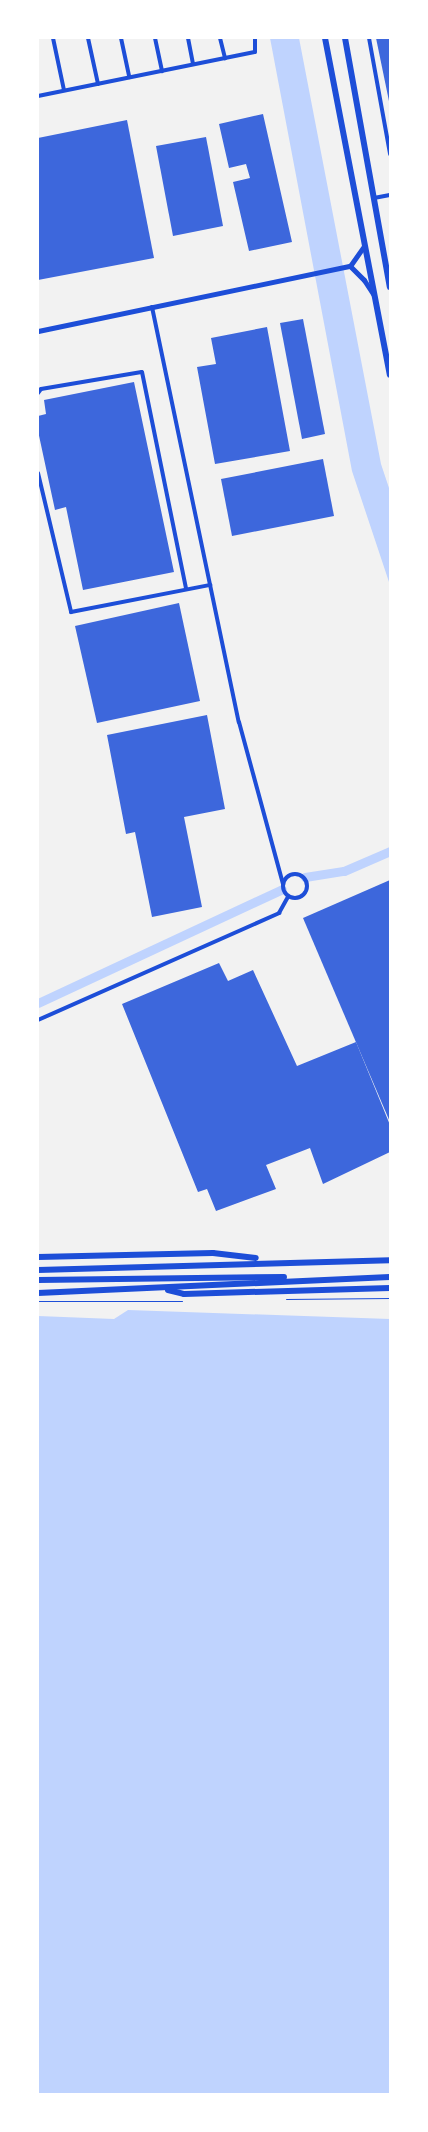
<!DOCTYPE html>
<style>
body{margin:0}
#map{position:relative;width:428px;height:2132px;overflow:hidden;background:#f2f2f2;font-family:Rubik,sans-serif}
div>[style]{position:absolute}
.water>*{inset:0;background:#bfd3fe}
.canal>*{height:9px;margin:-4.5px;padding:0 4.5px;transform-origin:4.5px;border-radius:4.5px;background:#bfd3fe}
.building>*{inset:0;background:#3d67dc}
.path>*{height:1px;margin:-0.5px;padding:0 0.5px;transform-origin:0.5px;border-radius:0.5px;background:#1d4ed8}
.minor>*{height:4px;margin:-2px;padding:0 2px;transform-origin:2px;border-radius:2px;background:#1d4ed8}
.minor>.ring{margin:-2px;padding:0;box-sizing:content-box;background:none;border:4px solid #1d4ed8;border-radius:50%}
.tertiary>*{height:5px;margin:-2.5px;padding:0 2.5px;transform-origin:2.5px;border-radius:2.5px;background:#1d4ed8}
.primary>*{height:6px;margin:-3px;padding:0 3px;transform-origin:3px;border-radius:3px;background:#1d4ed8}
.trunk>*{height:6px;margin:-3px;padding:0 3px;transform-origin:3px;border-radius:3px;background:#1d4ed8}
span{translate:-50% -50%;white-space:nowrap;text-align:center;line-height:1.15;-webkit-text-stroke:4.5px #fff;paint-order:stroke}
.frame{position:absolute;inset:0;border:39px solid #fff;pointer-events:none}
</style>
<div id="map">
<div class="water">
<div style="clip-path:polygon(270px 38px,299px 38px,381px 464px,390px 491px,390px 585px,352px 471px)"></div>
<div style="clip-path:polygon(128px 1310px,390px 1319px,390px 2094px,38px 2094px,38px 1316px,114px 1319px)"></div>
</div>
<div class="canal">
<div style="left:305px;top:877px;width:39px;rotate:-9deg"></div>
<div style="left:344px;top:871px;width:50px;rotate:-23.5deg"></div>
<div style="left:38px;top:1003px;width:269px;rotate:-25deg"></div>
</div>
<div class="building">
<div style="clip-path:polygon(376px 38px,390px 38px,390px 106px)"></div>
<div style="clip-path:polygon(263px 114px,292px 242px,249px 251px,233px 182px,250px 178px,246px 164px,229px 168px,219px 124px)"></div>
<div style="clip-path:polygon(127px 120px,154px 258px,38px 280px,38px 138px)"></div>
<div style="clip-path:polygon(206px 137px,223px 226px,173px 236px,156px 146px)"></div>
<div style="clip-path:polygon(303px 319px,325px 434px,302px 439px,280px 323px)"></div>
<div style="clip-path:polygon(267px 327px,290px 451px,215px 464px,197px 367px,216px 364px,211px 338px)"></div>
<div style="clip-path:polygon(134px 382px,174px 572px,83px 590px,66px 507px,55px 510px,38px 431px,38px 416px,46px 414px,44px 400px)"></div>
<div style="clip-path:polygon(323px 459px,334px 516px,232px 536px,221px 479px)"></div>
<div style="clip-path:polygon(179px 603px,200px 701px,97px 723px,75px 626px)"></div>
<div style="clip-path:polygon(207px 715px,225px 809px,184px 817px,202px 907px,152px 917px,135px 832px,126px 834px,107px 735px)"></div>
<div style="clip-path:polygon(390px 880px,390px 1122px,303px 918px)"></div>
<div style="clip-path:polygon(219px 963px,228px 981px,253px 970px,297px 1066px,356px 1042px,390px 1125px,390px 1152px,323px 1184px,310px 1148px,266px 1165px,276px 1189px,216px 1211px,207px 1189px,198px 1192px,122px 1004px)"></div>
</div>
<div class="path">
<div style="left:286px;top:1299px;width:104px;rotate:-0.6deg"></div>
<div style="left:38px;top:1301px;width:144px"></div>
</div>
<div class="minor">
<div style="left:53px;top:38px;width:53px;rotate:78.1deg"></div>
<div style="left:88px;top:38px;width:47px;rotate:77.7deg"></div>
<div style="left:121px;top:38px;width:40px;rotate:78deg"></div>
<div style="left:155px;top:38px;width:34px;rotate:78deg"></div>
<div style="left:188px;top:38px;width:26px;rotate:79deg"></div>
<div style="left:220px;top:38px;width:21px;rotate:76deg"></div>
<div style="left:369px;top:38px;width:118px;rotate:79.7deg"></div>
<div style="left:38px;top:96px;width:221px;rotate:-11.5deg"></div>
<div style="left:255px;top:52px;width:14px;rotate:-90deg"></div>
<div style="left:374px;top:198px;width:16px;rotate:-11deg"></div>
<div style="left:152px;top:307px;width:424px;rotate:78.2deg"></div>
<div style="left:239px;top:722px;width:168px;rotate:74.8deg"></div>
<div style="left:38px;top:393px;width:5px;rotate:-53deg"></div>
<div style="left:41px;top:389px;width:102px;rotate:-9.6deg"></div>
<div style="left:142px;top:372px;width:221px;rotate:78.5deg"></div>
<div style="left:38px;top:473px;width:143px;rotate:76.6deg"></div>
<div style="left:71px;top:612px;width:142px;rotate:-11deg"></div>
<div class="ring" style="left:283px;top:874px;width:20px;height:20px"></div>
<div style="left:38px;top:1020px;width:264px;rotate:-23.9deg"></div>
<div style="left:279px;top:913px;width:18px;rotate:-61deg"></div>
</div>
<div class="tertiary">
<div style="left:350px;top:266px;width:20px;rotate:45deg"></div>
<div style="left:364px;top:280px;width:17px;rotate:57deg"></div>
<div style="left:38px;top:331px;width:319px;rotate:-11.8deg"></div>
<div style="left:350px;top:266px;width:24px;rotate:-55deg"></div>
</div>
<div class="primary">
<div style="left:325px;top:38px;width:343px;rotate:79.1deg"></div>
<div style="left:345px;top:38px;width:253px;rotate:79.8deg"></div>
</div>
<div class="trunk">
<div style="left:38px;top:1257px;width:175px;rotate:-1.3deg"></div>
<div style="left:213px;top:1253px;width:43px;rotate:6.6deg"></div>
<div style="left:38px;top:1270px;width:352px;rotate:-1.6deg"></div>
<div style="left:38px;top:1280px;width:246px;rotate:-0.7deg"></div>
<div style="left:168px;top:1290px;width:16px;rotate:14deg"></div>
<div style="left:184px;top:1294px;width:206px;rotate:-1.7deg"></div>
<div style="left:38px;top:1293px;width:352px;rotate:-2.6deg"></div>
</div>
<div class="frame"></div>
</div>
